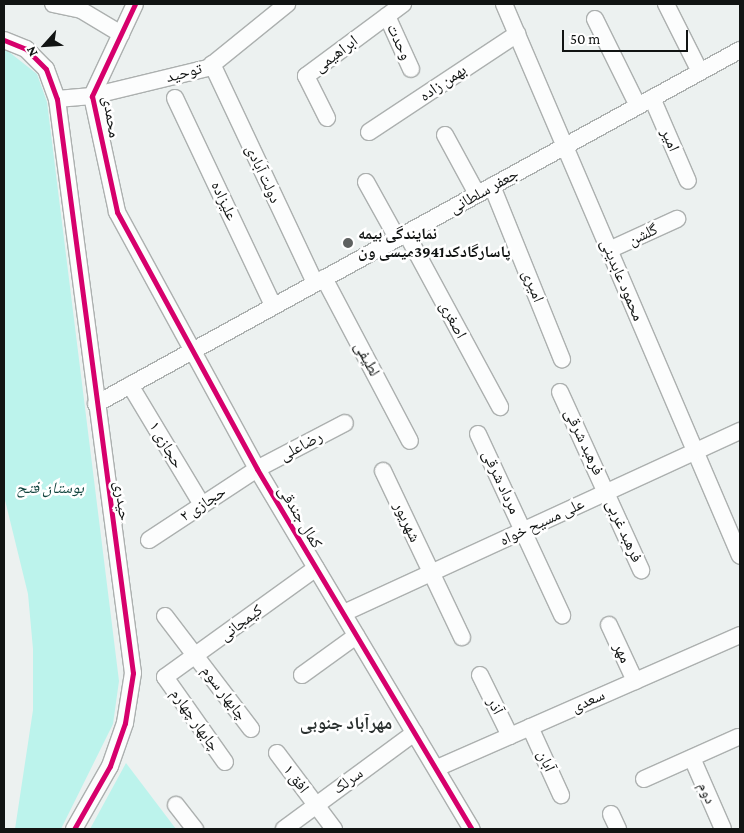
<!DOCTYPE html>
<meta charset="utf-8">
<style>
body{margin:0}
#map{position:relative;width:744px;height:833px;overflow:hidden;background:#ecf1f0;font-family:"Crimson Pro","Noto Naskh Arabic",serif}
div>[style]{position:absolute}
.green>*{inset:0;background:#bcf3ec}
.roads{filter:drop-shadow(1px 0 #acb0af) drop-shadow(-1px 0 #acb0af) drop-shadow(0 1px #acb0af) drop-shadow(0 -1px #acb0af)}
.minor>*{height:16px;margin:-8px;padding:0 8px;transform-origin:8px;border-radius:8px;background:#fcfdfd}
.cycleway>*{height:5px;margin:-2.5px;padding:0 2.5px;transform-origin:2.5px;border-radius:2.5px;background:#d6006c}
.dots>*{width:14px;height:14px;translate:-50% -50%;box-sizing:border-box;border:2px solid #fff;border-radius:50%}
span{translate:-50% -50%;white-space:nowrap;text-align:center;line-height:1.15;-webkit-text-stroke:5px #fff;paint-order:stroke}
.street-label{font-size:16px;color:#111413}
.poi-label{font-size:16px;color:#111413;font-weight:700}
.left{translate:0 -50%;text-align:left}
.park-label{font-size:16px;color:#10433d;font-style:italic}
.neighbourhood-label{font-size:18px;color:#2b3130;font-weight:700}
.frame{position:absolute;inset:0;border:5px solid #111413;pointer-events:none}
.north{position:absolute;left:20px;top:20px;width:50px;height:50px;-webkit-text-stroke:4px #fff;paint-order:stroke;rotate:244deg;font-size:14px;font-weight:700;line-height:20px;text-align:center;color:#111413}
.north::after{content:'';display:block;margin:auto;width:18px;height:22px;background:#111413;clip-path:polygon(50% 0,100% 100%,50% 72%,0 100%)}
.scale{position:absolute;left:562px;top:30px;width:126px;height:22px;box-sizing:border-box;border:2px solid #111413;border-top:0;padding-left:6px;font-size:15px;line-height:18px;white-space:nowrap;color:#111413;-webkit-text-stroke:4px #fff;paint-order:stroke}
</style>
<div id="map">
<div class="green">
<div style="clip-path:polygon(4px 48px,37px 74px,47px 102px,119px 681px,113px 724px,61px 829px,15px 829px,33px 710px,33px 649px,28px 594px,4px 496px)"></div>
<div style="clip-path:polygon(126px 763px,176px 829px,90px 829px)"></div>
</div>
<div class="roads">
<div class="minor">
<div style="left:53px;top:4px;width:29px;rotate:12deg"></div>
<div style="left:81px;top:10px;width:47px;rotate:31deg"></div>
<div style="left:135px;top:4px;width:102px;rotate:115.1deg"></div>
<div style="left:92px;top:96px;width:119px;rotate:77.8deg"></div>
<div style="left:117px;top:212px;width:293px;rotate:61.4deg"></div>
<div style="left:257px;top:469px;width:419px;rotate:59.2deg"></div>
<div style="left:504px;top:4px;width:600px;rotate:66.85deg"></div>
<div style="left:666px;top:4px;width:76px;rotate:63.4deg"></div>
<div style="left:387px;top:16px;width:58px;rotate:65.6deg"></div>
<div style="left:595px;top:19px;width:97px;rotate:63.7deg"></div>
<div style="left:4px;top:40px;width:24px;rotate:22deg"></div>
<div style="left:26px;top:49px;width:28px;rotate:45deg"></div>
<div style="left:46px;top:69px;width:32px;rotate:70deg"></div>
<div style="left:57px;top:99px;width:579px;rotate:82.46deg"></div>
<div style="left:133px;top:673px;width:51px;rotate:99.1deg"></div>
<div style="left:125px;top:723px;width:46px;rotate:109.2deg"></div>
<div style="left:110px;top:766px;width:73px;rotate:119.7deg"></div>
<div style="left:212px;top:64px;width:242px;rotate:64.8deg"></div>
<div style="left:175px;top:98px;width:229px;rotate:64.7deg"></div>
<div style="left:652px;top:98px;width:90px;rotate:66.6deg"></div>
<div style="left:57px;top:99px;width:35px;rotate:-5deg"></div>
<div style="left:92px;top:96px;width:119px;rotate:-13.6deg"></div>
<div style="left:208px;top:68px;width:102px;rotate:-39deg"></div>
<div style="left:327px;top:118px;width:47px;rotate:-116.6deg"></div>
<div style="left:306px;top:76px;width:121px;rotate:-36.6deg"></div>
<div style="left:369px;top:132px;width:178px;rotate:-33.5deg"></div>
<div style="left:445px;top:135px;width:67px;rotate:61.5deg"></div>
<div style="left:366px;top:182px;width:64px;rotate:61deg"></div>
<div style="left:492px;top:186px;width:187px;rotate:68deg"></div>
<div style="left:406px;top:233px;width:198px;rotate:61.6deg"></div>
<div style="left:609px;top:250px;width:75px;rotate:-24.5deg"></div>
<div style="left:324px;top:278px;width:184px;rotate:62.2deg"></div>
<div style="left:130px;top:385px;width:140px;rotate:59deg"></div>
<div style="left:560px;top:392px;width:196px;rotate:65.5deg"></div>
<div style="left:96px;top:404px;width:735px;rotate:-28.8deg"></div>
<div style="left:478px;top:434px;width:200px;rotate:65.1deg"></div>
<div style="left:383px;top:471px;width:184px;rotate:64.6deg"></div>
<div style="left:149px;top:540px;width:129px;rotate:-33.3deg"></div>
<div style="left:257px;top:469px;width:99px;rotate:-27.6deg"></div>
<div style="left:344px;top:613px;width:436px;rotate:-24.7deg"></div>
<div style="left:165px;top:616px;width:142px;rotate:52.7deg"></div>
<div style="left:609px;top:625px;width:62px;rotate:65.1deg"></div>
<div style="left:302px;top:675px;width:67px;rotate:-35.8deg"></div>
<div style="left:480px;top:675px;width:68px;rotate:63.8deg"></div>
<div style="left:530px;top:727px;width:75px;rotate:65.5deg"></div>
<div style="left:277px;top:753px;width:95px;rotate:53.1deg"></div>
<div style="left:692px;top:758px;width:77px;rotate:66.4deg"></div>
<div style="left:225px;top:762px;width:104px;rotate:-125.2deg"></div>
<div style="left:165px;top:677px;width:186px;rotate:-35.8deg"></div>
<div style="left:437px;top:768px;width:331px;rotate:-23.7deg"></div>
<div style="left:644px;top:779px;width:103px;rotate:-24.1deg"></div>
<div style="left:176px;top:805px;width:31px;rotate:52deg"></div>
<div style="left:611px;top:814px;width:17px;rotate:65deg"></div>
<div style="left:284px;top:829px;width:162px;rotate:-36.4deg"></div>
</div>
</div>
<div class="cycleway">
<div style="left:135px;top:4px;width:102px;rotate:115.1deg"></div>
<div style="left:92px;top:96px;width:119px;rotate:77.8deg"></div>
<div style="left:117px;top:212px;width:293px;rotate:61.4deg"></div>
<div style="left:257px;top:469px;width:419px;rotate:59.2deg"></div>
<div style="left:4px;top:40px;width:24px;rotate:22deg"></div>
<div style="left:26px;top:49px;width:28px;rotate:45deg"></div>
<div style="left:46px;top:69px;width:32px;rotate:70deg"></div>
<div style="left:57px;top:99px;width:579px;rotate:82.46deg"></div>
<div style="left:133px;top:673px;width:51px;rotate:99.1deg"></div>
<div style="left:125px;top:723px;width:46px;rotate:109.2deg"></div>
<div style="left:110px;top:766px;width:73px;rotate:119.7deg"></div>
</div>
<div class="dots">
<div style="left:348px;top:243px;background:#5e6160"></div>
</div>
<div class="street-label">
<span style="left:399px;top:42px;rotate:65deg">وحدت</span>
<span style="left:336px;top:54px;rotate:-37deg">ابراهیمی</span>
<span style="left:184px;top:73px;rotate:-15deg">توحید</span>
<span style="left:443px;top:83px;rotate:-34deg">بهمن زاده</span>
<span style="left:111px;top:117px;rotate:81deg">محمدی</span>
<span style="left:670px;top:140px;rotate:67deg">امیر</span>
<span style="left:263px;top:174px;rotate:65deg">دولت آبادی</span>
<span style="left:484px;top:191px;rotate:-29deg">جعفر سلطانی</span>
<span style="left:224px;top:201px;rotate:65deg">علیزاده</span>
<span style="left:643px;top:235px;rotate:-25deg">گلشن</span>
<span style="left:622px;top:280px;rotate:67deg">محمود عابدینی</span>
<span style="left:533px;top:286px;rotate:68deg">امیری</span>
<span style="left:453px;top:320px;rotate:62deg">اصغری</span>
<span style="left:367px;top:359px;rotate:62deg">لطیفی</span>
<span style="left:584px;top:442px;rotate:65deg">فرهبد شرقی</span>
<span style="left:166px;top:445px;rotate:59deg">حجازی ۱</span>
<span style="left:301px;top:446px;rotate:-28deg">رضاعلی</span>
<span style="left:501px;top:482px;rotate:65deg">مرداد شرقی</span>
<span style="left:122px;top:501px;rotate:82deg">حیدری</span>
<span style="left:203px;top:504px;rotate:-33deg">حجازی ۲</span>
<span style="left:300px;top:517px;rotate:59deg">کمال جندقی</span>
<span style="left:407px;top:522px;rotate:65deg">شهریور</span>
<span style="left:542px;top:522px;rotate:-25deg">علی مسیح خواه</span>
<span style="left:624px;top:531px;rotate:66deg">فرهبد غربی</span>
<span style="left:241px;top:623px;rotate:-37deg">کیمجانی</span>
<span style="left:622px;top:653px;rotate:65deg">مهر</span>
<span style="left:224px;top:693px;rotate:53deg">چابهار سوم</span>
<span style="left:588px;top:701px;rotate:-24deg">سعدی</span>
<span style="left:495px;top:706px;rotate:63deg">آذر</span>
<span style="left:195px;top:720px;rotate:55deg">چابهار چهارم</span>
<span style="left:546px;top:761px;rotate:66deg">آبان</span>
<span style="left:296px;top:779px;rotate:53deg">افق ۱</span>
<span style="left:348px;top:781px;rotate:-36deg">سرلک</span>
<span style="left:707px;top:793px;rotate:67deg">دوم</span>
</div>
<div class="poi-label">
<span class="left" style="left:358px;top:243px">نمایندگی بیمه<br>پاسارگادکد3941میسی ون</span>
</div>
<div class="park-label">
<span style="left:50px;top:488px">بوستان فتح</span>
</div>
<div class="neighbourhood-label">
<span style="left:346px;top:723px">مهرآباد جنوبی</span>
</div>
<div class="frame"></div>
<div class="north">N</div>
<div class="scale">50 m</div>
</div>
